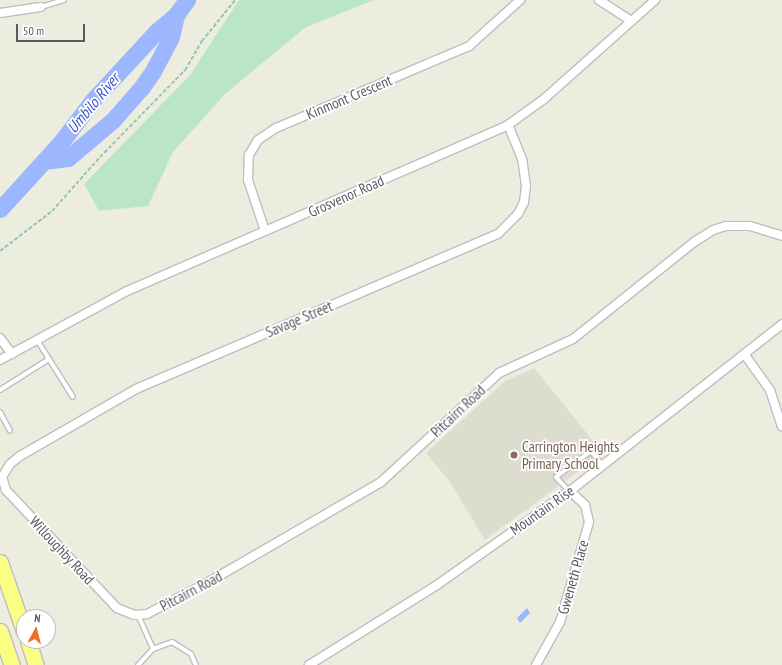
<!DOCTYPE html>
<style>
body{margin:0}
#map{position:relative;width:782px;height:665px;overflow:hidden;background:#eceddf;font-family:"PT Sans Narrow",sans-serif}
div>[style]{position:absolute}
.education>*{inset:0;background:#dcddce}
.green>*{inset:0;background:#bae6c7}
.water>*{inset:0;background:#9db7ff}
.river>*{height:17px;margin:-8.5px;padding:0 8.5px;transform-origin:8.5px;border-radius:8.5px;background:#9db7ff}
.path>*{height:1.5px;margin-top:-0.75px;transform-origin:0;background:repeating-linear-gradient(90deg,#93c6b1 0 4px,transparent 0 6px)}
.roads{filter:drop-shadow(1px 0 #bdbdc4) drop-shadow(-1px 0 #bdbdc4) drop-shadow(0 1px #bdbdc4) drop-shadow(0 -1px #bdbdc4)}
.lane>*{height:4px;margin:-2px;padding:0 2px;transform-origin:2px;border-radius:2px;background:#fff}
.street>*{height:8px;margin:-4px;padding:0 4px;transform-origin:4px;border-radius:4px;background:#fff}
.highway>*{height:15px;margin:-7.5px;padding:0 7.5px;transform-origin:7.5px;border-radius:7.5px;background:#faff84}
.dots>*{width:11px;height:11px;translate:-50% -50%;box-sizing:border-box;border:2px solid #fff;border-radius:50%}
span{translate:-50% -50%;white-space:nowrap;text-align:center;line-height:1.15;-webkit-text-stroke:3.5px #fff;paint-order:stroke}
.street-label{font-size:15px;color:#585a61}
.education-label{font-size:15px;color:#785e54}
.left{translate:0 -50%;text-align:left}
.water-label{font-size:16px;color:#3c56c6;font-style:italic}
.north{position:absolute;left:16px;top:609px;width:40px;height:40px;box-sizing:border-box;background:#fff;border:1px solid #bcbdc0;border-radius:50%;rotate:7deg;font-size:11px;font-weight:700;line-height:16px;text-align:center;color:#585a61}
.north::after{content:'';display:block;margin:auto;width:14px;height:18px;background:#f06f22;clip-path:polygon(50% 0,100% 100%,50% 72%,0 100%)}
.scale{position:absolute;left:16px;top:24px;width:69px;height:18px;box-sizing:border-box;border:2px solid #585a61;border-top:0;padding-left:5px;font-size:12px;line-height:14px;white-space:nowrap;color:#585a61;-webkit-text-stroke:3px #fff;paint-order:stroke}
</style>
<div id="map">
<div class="education">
<div style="clip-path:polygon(534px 368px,603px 453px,485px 540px,450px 482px,426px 453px,505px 381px)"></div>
</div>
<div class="green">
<div style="clip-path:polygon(239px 0,374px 0,306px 27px,225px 94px,173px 152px,148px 206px,99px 211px,84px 184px,190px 75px)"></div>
</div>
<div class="water">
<div style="clip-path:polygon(527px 608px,530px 613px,520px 623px,517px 618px)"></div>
</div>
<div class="river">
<div style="left:44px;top:161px;width:24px;rotate:-7deg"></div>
<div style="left:68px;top:158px;width:59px;rotate:-40.2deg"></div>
<div style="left:113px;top:120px;width:44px;rotate:-48.7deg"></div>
<div style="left:142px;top:87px;width:19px;rotate:-55deg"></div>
<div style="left:153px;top:71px;width:38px;rotate:-62deg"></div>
<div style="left:171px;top:37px;width:23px;rotate:-77deg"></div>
<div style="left:0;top:209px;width:92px;rotate:-47.6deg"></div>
<div style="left:62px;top:141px;width:51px;rotate:-52.9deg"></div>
<div style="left:93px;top:100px;width:94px;rotate:-47.2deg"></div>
<div style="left:157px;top:31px;width:25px;rotate:-40deg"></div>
<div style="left:176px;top:15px;width:19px;rotate:-54deg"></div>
</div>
<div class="path">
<div style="left:0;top:251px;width:66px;rotate:-37.6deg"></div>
<div style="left:52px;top:211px;width:72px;rotate:-48.4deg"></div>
<div style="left:100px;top:157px;width:122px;rotate:-45.7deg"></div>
<div style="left:185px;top:70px;width:34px;rotate:-60deg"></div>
<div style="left:202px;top:41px;width:53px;rotate:-51.2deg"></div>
</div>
<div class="roads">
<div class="lane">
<div style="left:41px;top:7px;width:24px;rotate:-17deg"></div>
<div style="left:37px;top:340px;width:67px;rotate:57.7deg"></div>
<div style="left:0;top:390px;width:58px;rotate:-32.3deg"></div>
<div style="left:0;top:412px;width:21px;rotate:62deg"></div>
<div style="left:569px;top:491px;width:19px;rotate:-133deg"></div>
<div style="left:556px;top:477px;width:44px;rotate:-36.6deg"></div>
<div style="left:591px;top:451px;width:19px;rotate:51deg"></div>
<div style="left:138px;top:615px;width:37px;rotate:66deg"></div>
<div style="left:153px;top:649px;width:22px;rotate:133deg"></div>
<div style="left:153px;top:649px;width:20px;rotate:-20deg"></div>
<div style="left:172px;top:642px;width:22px;rotate:32deg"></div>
<div style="left:191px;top:654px;width:12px;rotate:66deg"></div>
</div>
<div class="street">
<div style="left:599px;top:0;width:38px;rotate:33deg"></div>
<div style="left:0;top:13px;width:41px;rotate:-8.3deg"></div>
<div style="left:265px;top:231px;width:54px;rotate:-108.4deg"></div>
<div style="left:248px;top:180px;width:25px;rotate:-88deg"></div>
<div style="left:249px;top:155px;width:17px;rotate:-59deg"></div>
<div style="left:258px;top:140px;width:22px;rotate:-34deg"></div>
<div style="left:276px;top:128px;width:210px;rotate:-23deg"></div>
<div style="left:469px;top:46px;width:69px;rotate:-42deg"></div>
<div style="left:0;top:338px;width:20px;rotate:53deg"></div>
<div style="left:745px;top:355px;width:43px;rotate:54.5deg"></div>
<div style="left:770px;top:390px;width:38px;rotate:72deg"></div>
<div style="left:0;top:360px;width:145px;rotate:-28.5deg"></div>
<div style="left:127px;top:291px;width:416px;rotate:-23.5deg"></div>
<div style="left:508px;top:125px;width:44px;rotate:-35.8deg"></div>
<div style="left:544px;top:99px;width:149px;rotate:-41.7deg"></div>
<div style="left:2px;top:477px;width:14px;rotate:73deg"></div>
<div style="left:6px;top:490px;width:162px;rotate:46.8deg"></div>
<div style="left:117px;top:608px;width:18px;rotate:22deg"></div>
<div style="left:134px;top:615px;width:13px;rotate:-4deg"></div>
<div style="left:147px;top:614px;width:73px;rotate:-27.6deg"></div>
<div style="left:212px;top:580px;width:195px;rotate:-30.1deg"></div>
<div style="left:381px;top:482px;width:161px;rotate:-42.7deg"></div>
<div style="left:499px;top:373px;width:81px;rotate:-24.7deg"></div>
<div style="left:573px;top:339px;width:155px;rotate:-38.7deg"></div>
<div style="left:694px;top:242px;width:22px;rotate:-32deg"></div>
<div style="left:713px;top:230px;width:14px;rotate:-17deg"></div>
<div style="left:726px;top:226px;width:24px"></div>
<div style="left:750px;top:226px;width:34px;rotate:17deg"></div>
<div style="left:2px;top:477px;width:15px;rotate:-58deg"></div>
<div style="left:10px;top:464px;width:13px;rotate:-39deg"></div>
<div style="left:20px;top:456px;width:134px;rotate:-30deg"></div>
<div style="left:136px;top:389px;width:394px;rotate:-23.2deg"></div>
<div style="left:498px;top:234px;width:28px;rotate:-45deg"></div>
<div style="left:518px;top:214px;width:13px;rotate:-63deg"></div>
<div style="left:524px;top:202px;width:16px;rotate:-83deg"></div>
<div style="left:526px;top:186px;width:27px;rotate:-98deg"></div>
<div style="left:522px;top:159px;width:37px;rotate:-112deg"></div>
<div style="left:309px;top:665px;width:151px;rotate:-32deg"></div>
<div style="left:437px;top:585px;width:163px;rotate:-35.3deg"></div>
<div style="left:570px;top:491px;width:270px;rotate:-38.2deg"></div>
<div style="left:536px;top:665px;width:49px;rotate:-60.8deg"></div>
<div style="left:560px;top:622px;width:104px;rotate:-73.8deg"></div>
<div style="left:589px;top:522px;width:17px;rotate:-103deg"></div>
<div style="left:585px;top:505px;width:21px;rotate:-137deg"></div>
</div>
<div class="highway">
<div style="left:0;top:562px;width:73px;rotate:70.8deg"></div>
<div style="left:0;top:631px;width:36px;rotate:71deg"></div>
<div style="left:28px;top:641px;width:25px;rotate:72deg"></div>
</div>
</div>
<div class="dots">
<div style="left:514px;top:455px;background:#8d6e63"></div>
</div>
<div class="street-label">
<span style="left:349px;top:97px;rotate:-23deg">Kinmont Crescent</span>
<span style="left:346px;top:196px;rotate:-24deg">Grosvenor Road</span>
<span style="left:299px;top:319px;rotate:-23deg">Savage Street</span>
<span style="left:458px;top:411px;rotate:-43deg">Pitcairn Road</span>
<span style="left:542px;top:510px;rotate:-35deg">Mountain Rise</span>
<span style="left:62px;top:550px;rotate:47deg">Willoughby Road</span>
<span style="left:573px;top:577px;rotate:-74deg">Gweneth Place</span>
<span style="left:191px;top:591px;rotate:-28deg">Pitcairn Road</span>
</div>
<div class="education-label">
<span class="left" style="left:522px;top:455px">Carrington Heights<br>Primary School</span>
</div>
<div class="water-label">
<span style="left:93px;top:103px;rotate:-50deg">Umbilo River</span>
</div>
<div class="north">N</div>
<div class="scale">50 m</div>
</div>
